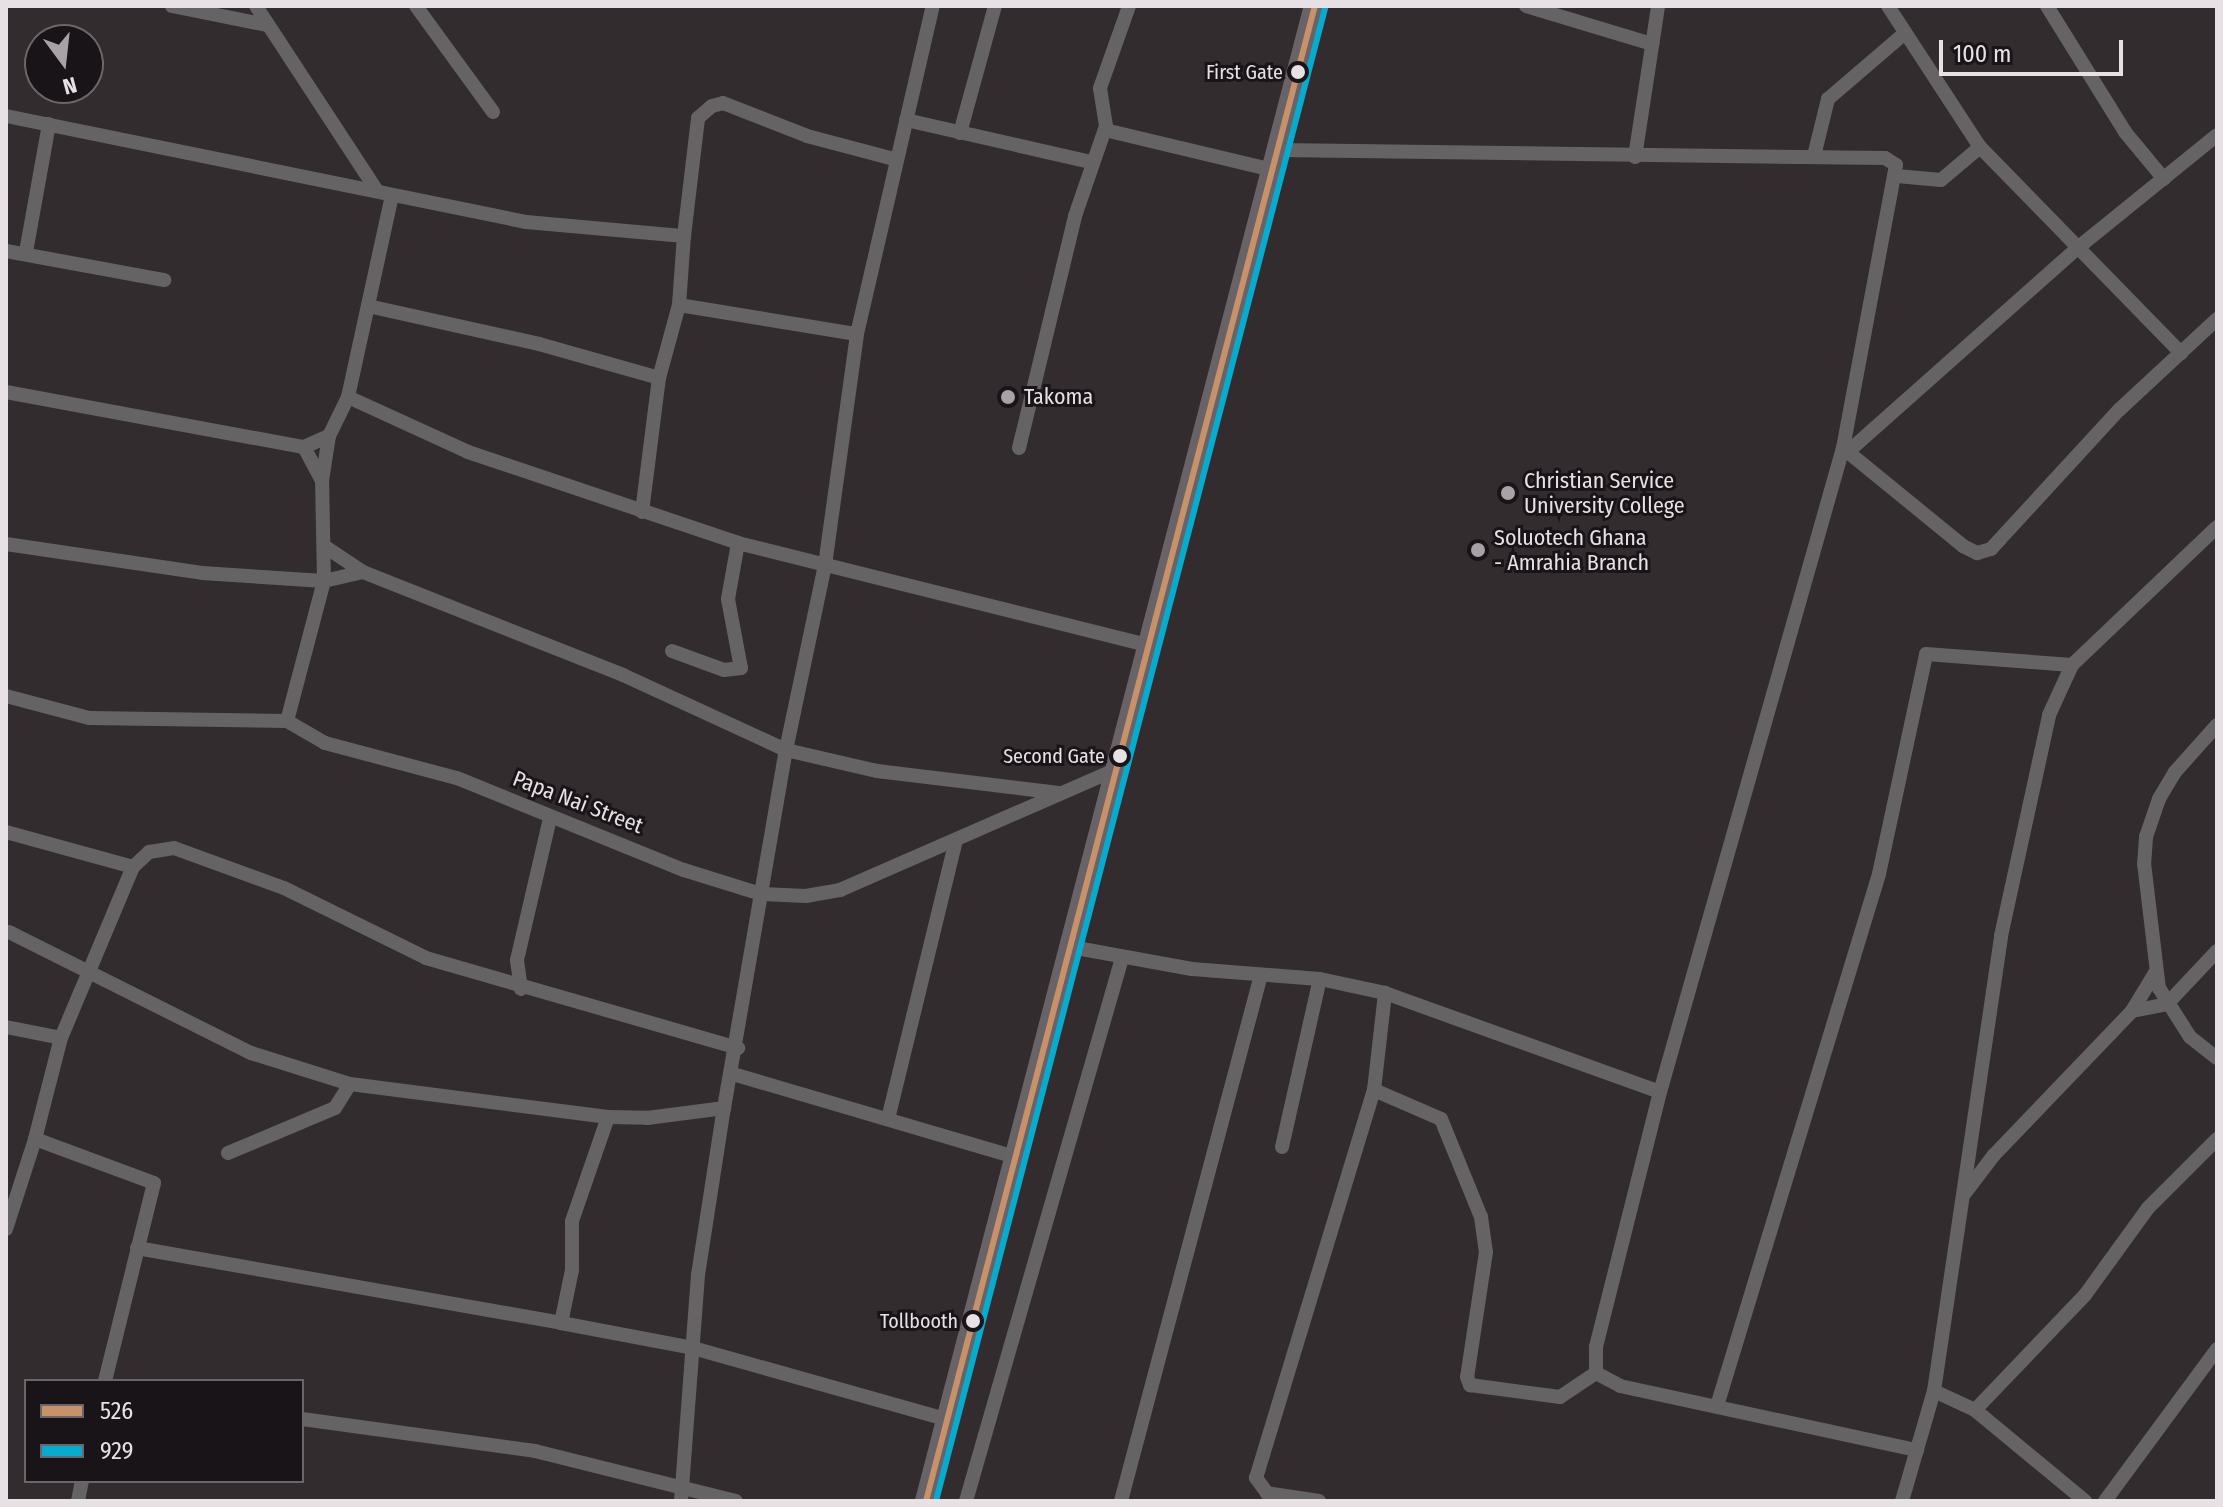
<!DOCTYPE html>
<style>
body{margin:0}
#map{position:relative;width:2223px;height:1507px;overflow:hidden;background:#322c2f;font-family:"Fira Sans Condensed",sans-serif}
div>[style]{position:absolute}
.minor>*{height:14px;margin:-7px;padding:0 7px;transform-origin:7px;border-radius:7px;background:#666365}
.primary>*{height:22px;margin:-11px;padding:0 11px;transform-origin:11px;border-radius:11px;background:#686366}
.bus-1>*{height:6px;margin:-3px;padding:0 3px;transform-origin:3px;border-radius:3px;background:#c7916a}
.bus-2>*{height:6px;margin:-3px;padding:0 3px;transform-origin:3px;border-radius:3px;background:#06acd0}
.dots>*{width:22px;height:22px;translate:-50% -50%;box-sizing:border-box;border:4px solid #191417;border-radius:50%}
span{translate:-50% -50%;white-space:nowrap;text-align:center;line-height:1.15;-webkit-text-stroke:6px #191417;paint-order:stroke}
.bus-label{font-size:20px;color:#e7e0e4}
.right{translate:-100% -50%;text-align:right}
.poi-label{font-size:22px;color:#e7e0e4}
.left{translate:0 -50%;text-align:left}
.street-label{font-size:22px;color:#e7e0e4}
.frame{position:absolute;inset:0;border:8px solid #e7e0e4;pointer-events:none}
.legend{position:absolute;left:24px;top:1379px;width:280px;height:104px;box-sizing:border-box;background:#191417;border:2px solid #6b6669;margin:0;padding:10px 14px;list-style:none;font-size:24px;color:#e7e0e4}
.legend li{display:flex;align-items:center;gap:16px;height:40px}
.legend b{width:40px;border:2px solid #6b6669}
.north{position:absolute;left:24px;top:24px;width:80px;height:80px;box-sizing:border-box;background:#191417;border:2px solid #6b6669;border-radius:50%;rotate:165deg;font-size:22px;font-weight:700;line-height:32px;text-align:center;color:#e7e0e4}
.north::after{content:'';display:block;margin:auto;width:28px;height:36px;background:#a8a1a5;clip-path:polygon(50% 0,100% 100%,50% 72%,0 100%)}
.scale{position:absolute;left:1939px;top:40px;width:184px;height:36px;box-sizing:border-box;border:4px solid #e7e0e4;border-top:0;padding-left:10px;font-size:24px;line-height:28px;white-space:nowrap;color:#e7e0e4;-webkit-text-stroke:6px #191417;paint-order:stroke}
</style>
<div id="map">
<div class="minor">
<div style="left:172px;top:6px;width:97px;rotate:11.3deg"></div>
<div style="left:256px;top:6px;width:221px;rotate:56.8deg"></div>
<div style="left:416px;top:6px;width:131px;rotate:54deg"></div>
<div style="left:1526px;top:6px;width:132px;rotate:16.8deg"></div>
<div style="left:1888px;top:6px;width:168px;rotate:56.9deg"></div>
<div style="left:1980px;top:147px;width:288px;rotate:45.7deg"></div>
<div style="left:2047px;top:6px;width:148px;rotate:58.2deg"></div>
<div style="left:2125px;top:132px;width:61px;rotate:50.3deg"></div>
<div style="left:6px;top:116px;width:531px;rotate:11.52deg"></div>
<div style="left:526px;top:222px;width:159px;rotate:5.1deg"></div>
<div style="left:684px;top:236px;width:119px;rotate:-83.2deg"></div>
<div style="left:698px;top:118px;width:18px;rotate:-41deg"></div>
<div style="left:712px;top:106px;width:11px;rotate:-15deg"></div>
<div style="left:723px;top:103px;width:90px;rotate:21.4deg"></div>
<div style="left:807px;top:136px;width:90px;rotate:14.8deg"></div>
<div style="left:906px;top:120px;width:190px;rotate:12.8deg"></div>
<div style="left:1105px;top:130px;width:173px;rotate:13.4deg"></div>
<div style="left:960px;top:133px;width:132px;rotate:-74.6deg"></div>
<div style="left:1278px;top:150px;width:607px;rotate:0.76deg"></div>
<div style="left:1885px;top:158px;width:13px;rotate:32deg"></div>
<div style="left:1896px;top:165px;width:288px;rotate:100.6deg"></div>
<div style="left:1843px;top:448px;width:669px;rotate:105.86deg"></div>
<div style="left:1660px;top:1092px;width:263px;rotate:104.1deg"></div>
<div style="left:1596px;top:1347px;width:26px;rotate:90deg"></div>
<div style="left:1596px;top:1373px;width:27px;rotate:28deg"></div>
<div style="left:1620px;top:1386px;width:304px;rotate:12.2deg"></div>
<div style="left:1814px;top:156px;width:59px;rotate:-76.2deg"></div>
<div style="left:1828px;top:99px;width:101px;rotate:-40.6deg"></div>
<div style="left:1635px;top:157px;width:153px;rotate:-81.3deg"></div>
<div style="left:1897px;top:176px;width:44px;rotate:5.2deg"></div>
<div style="left:1941px;top:180px;width:51px;rotate:-40.2deg"></div>
<div style="left:6px;top:251px;width:161px;rotate:10.4deg"></div>
<div style="left:26px;top:252px;width:130px;rotate:-79.8deg"></div>
<div style="left:679px;top:305px;width:69px;rotate:-85.9deg"></div>
<div style="left:368px;top:306px;width:175px;rotate:12.5deg"></div>
<div style="left:539px;top:344px;width:125px;rotate:15.8deg"></div>
<div style="left:6px;top:392px;width:303px;rotate:10.5deg"></div>
<div style="left:304px;top:447px;width:27px;rotate:-24deg"></div>
<div style="left:348px;top:397px;width:206px;rotate:-77.7deg"></div>
<div style="left:304px;top:447px;width:38px;rotate:62deg"></div>
<div style="left:1019px;top:448px;width:239px;rotate:-76.4deg"></div>
<div style="left:1075px;top:216px;width:95px;rotate:-71deg"></div>
<div style="left:1106px;top:126px;width:38px;rotate:-99deg"></div>
<div style="left:1100px;top:88px;width:87px;rotate:-70.5deg"></div>
<div style="left:1843px;top:448px;width:155px;rotate:39.2deg"></div>
<div style="left:1963px;top:546px;width:16px;rotate:27deg"></div>
<div style="left:1977px;top:553px;width:15px;rotate:-16deg"></div>
<div style="left:1991px;top:549px;width:189px;rotate:-47.4deg"></div>
<div style="left:2119px;top:410px;width:134px;rotate:-42.9deg"></div>
<div style="left:1850px;top:450px;width:307px;rotate:-41.6deg"></div>
<div style="left:2080px;top:246px;width:176px;rotate:-39deg"></div>
<div style="left:642px;top:512px;width:135px;rotate:-82.8deg"></div>
<div style="left:659px;top:378px;width:76px;rotate:-74.7deg"></div>
<div style="left:679px;top:305px;width:180px;rotate:9.3deg"></div>
<div style="left:6px;top:544px;width:198px;rotate:8.4deg"></div>
<div style="left:202px;top:573px;width:122px;rotate:3.8deg"></div>
<div style="left:324px;top:581px;width:40px;rotate:-13deg"></div>
<div style="left:327px;top:548px;width:43px;rotate:33.7deg"></div>
<div style="left:363px;top:572px;width:280px;rotate:21.6deg"></div>
<div style="left:623px;top:675px;width:179px;rotate:24.7deg"></div>
<div style="left:786px;top:750px;width:93px;rotate:13deg"></div>
<div style="left:877px;top:771px;width:183px;rotate:6.9deg"></div>
<div style="left:672px;top:651px;width:55px;rotate:20.1deg"></div>
<div style="left:724px;top:670px;width:17px;rotate:-7deg"></div>
<div style="left:741px;top:668px;width:70px;rotate:-100.7deg"></div>
<div style="left:728px;top:599px;width:57px;rotate:-79.9deg"></div>
<div style="left:6px;top:696px;width:86px;rotate:14.8deg"></div>
<div style="left:89px;top:718px;width:198px;rotate:0.9deg"></div>
<div style="left:287px;top:721px;width:44px;rotate:30.1deg"></div>
<div style="left:325px;top:743px;width:137px;rotate:14.9deg"></div>
<div style="left:457px;top:778px;width:245px;rotate:22.1deg"></div>
<div style="left:684px;top:870px;width:81px;rotate:17.3deg"></div>
<div style="left:761px;top:894px;width:45px;rotate:2.5deg"></div>
<div style="left:806px;top:896px;width:35px;rotate:-10deg"></div>
<div style="left:840px;top:890px;width:302px;rotate:-23.6deg"></div>
<div style="left:287px;top:721px;width:145px;rotate:-75.2deg"></div>
<div style="left:324px;top:581px;width:100px;rotate:-91.1deg"></div>
<div style="left:322px;top:481px;width:46px;rotate:-81.2deg"></div>
<div style="left:329px;top:436px;width:43px;rotate:-64deg"></div>
<div style="left:348px;top:397px;width:132px;rotate:24.6deg"></div>
<div style="left:468px;top:452px;width:285px;rotate:18.6deg"></div>
<div style="left:738px;top:543px;width:422px;rotate:14deg"></div>
<div style="left:2217px;top:725px;width:63px;rotate:131.8deg"></div>
<div style="left:2175px;top:772px;width:31px;rotate:121deg"></div>
<div style="left:2159px;top:799px;width:40px;rotate:108.9deg"></div>
<div style="left:2146px;top:837px;width:26px;rotate:94deg"></div>
<div style="left:2144px;top:863px;width:126px;rotate:83.2deg"></div>
<div style="left:2159px;top:988px;width:58px;rotate:57.7deg"></div>
<div style="left:2190px;top:1037px;width:34px;rotate:38deg"></div>
<div style="left:6px;top:832px;width:132px;rotate:15.4deg"></div>
<div style="left:9px;top:932px;width:271px;rotate:26.6deg"></div>
<div style="left:251px;top:1053px;width:104px;rotate:17.4deg"></div>
<div style="left:350px;top:1084px;width:260px;rotate:7.3deg"></div>
<div style="left:608px;top:1117px;width:39px;rotate:1deg"></div>
<div style="left:647px;top:1118px;width:78px;rotate:-7.4deg"></div>
<div style="left:1071px;top:947px;width:123px;rotate:10.3deg"></div>
<div style="left:1192px;top:969px;width:128px;rotate:4.5deg"></div>
<div style="left:1320px;top:979px;width:66px;rotate:12.2deg"></div>
<div style="left:1385px;top:993px;width:292px;rotate:19.8deg"></div>
<div style="left:521px;top:989px;width:29px;rotate:-98deg"></div>
<div style="left:517px;top:960px;width:146px;rotate:-76.9deg"></div>
<div style="left:2132px;top:1011px;width:36px;rotate:-11deg"></div>
<div style="left:2167px;top:1004px;width:73px;rotate:-46.7deg"></div>
<div style="left:6px;top:1027px;width:56px;rotate:11.3deg"></div>
<div style="left:733px;top:1074px;width:294px;rotate:16.4deg"></div>
<div style="left:1374px;top:1090px;width:73px;rotate:23.4deg"></div>
<div style="left:1441px;top:1119px;width:106px;rotate:67.8deg"></div>
<div style="left:1481px;top:1217px;width:35px;rotate:82deg"></div>
<div style="left:1486px;top:1252px;width:126px;rotate:98.6deg"></div>
<div style="left:1467px;top:1377px;width:9px;rotate:69deg"></div>
<div style="left:1470px;top:1385px;width:91px;rotate:7.6deg"></div>
<div style="left:1560px;top:1397px;width:43px;rotate:-33.7deg"></div>
<div style="left:608px;top:1117px;width:110px;rotate:109.1deg"></div>
<div style="left:572px;top:1221px;width:49px;rotate:90deg"></div>
<div style="left:572px;top:1270px;width:54px;rotate:101.7deg"></div>
<div style="left:561px;top:1323px;width:134px;rotate:10.7deg"></div>
<div style="left:693px;top:1348px;width:263px;rotate:15.7deg"></div>
<div style="left:888px;top:1119px;width:286px;rotate:-76.3deg"></div>
<div style="left:1282px;top:1147px;width:172px;rotate:-77.3deg"></div>
<div style="left:228px;top:1153px;width:116px;rotate:-22.8deg"></div>
<div style="left:335px;top:1108px;width:28px;rotate:-58deg"></div>
<div style="left:1965px;top:1193px;width:48px;rotate:-52.7deg"></div>
<div style="left:1994px;top:1155px;width:199px;rotate:-46.2deg"></div>
<div style="left:2132px;top:1011px;width:44px;rotate:-58.8deg"></div>
<div style="left:6px;top:1229px;width:95px;rotate:-72.1deg"></div>
<div style="left:137px;top:1248px;width:431px;rotate:10deg"></div>
<div style="left:105px;top:1381px;width:204px;rotate:-76.1deg"></div>
<div style="left:154px;top:1183px;width:127px;rotate:-159.7deg"></div>
<div style="left:35px;top:1139px;width:104px;rotate:-75.6deg"></div>
<div style="left:61px;top:1038px;width:186px;rotate:-67.2deg"></div>
<div style="left:133px;top:867px;width:22px;rotate:-43deg"></div>
<div style="left:149px;top:852px;width:25px;rotate:-9deg"></div>
<div style="left:174px;top:848px;width:117px;rotate:20deg"></div>
<div style="left:284px;top:888px;width:158px;rotate:26.2deg"></div>
<div style="left:426px;top:958px;width:325px;rotate:16.1deg"></div>
<div style="left:1934px;top:1391px;width:45px;rotate:24.9deg"></div>
<div style="left:1975px;top:1410px;width:143px;rotate:39.6deg"></div>
<div style="left:1717px;top:1406px;width:556px;rotate:-73.06deg"></div>
<div style="left:1879px;top:874px;width:225px;rotate:-77.9deg"></div>
<div style="left:1926px;top:654px;width:146px;rotate:4.3deg"></div>
<div style="left:1975px;top:1410px;width:159px;rotate:-46.3deg"></div>
<div style="left:2085px;top:1295px;width:107px;rotate:-54.1deg"></div>
<div style="left:2148px;top:1208px;width:98px;rotate:-45deg"></div>
<div style="left:302px;top:1419px;width:235px;rotate:7.8deg"></div>
<div style="left:535px;top:1451px;width:207px;rotate:14deg"></div>
<div style="left:78px;top:1501px;width:20px;rotate:-79deg"></div>
<div style="left:681px;top:1501px;width:227px;rotate:-85.7deg"></div>
<div style="left:698px;top:1275px;width:169px;rotate:-81.2deg"></div>
<div style="left:724px;top:1108px;width:363px;rotate:-80.2deg"></div>
<div style="left:786px;top:750px;width:189px;rotate:-78.1deg"></div>
<div style="left:825px;top:565px;width:233px;rotate:-82.1deg"></div>
<div style="left:857px;top:334px;width:337px;rotate:-77deg"></div>
<div style="left:966px;top:1501px;width:565px;rotate:-73.97deg"></div>
<div style="left:1121px;top:1501px;width:544px;rotate:-75.1deg"></div>
<div style="left:1319px;top:1501px;width:53px;rotate:-171.3deg"></div>
<div style="left:1267px;top:1493px;width:19px;rotate:-126deg"></div>
<div style="left:1256px;top:1478px;width:406px;rotate:-73.1deg"></div>
<div style="left:1374px;top:1090px;width:98px;rotate:-83.5deg"></div>
<div style="left:1902px;top:1501px;width:115px;rotate:-73.8deg"></div>
<div style="left:1934px;top:1391px;width:460px;rotate:-81.6deg"></div>
<div style="left:2001px;top:936px;width:226px;rotate:-77.7deg"></div>
<div style="left:2049px;top:715px;width:55px;rotate:-65.3deg"></div>
<div style="left:2072px;top:665px;width:200px;rotate:-43.6deg"></div>
<div style="left:2105px;top:1501px;width:189px;rotate:-53.6deg"></div>
</div>
<div class="primary">
<div style="left:926px;top:1501px;width:1545px;rotate:-75.42deg"></div>
</div>
<div class="bus-1">
<div style="left:926px;top:1501px;width:1545px;rotate:-75.42deg"></div>
</div>
<div class="bus-2">
<div style="left:936px;top:1501px;width:1542px;rotate:-75.39deg"></div>
</div>
<div class="dots">
<div style="left:1298px;top:72px;background:#e7e0e4"></div>
<div style="left:1008px;top:397px;background:#a8a1a5"></div>
<div style="left:1508px;top:493px;background:#a8a1a5"></div>
<div style="left:1478px;top:550px;background:#a8a1a5"></div>
<div style="left:1120px;top:756px;background:#e7e0e4"></div>
<div style="left:973px;top:1321px;background:#e7e0e4"></div>
</div>
<div class="bus-label">
<span class="right" style="left:1283px;top:72px">First Gate</span>
<span class="right" style="left:1105px;top:756px">Second Gate</span>
<span class="right" style="left:958px;top:1321px">Tollbooth</span>
</div>
<div class="poi-label">
<span class="left" style="left:1024px;top:397px">Takoma</span>
<span class="left" style="left:1524px;top:493px">Christian Service<br>University College</span>
<span class="left" style="left:1494px;top:550px">Soluotech Ghana<br>- Amrahia Branch</span>
</div>
<div class="street-label">
<span style="left:578px;top:802px;rotate:21deg">Papa Nai Street</span>
</div>
<div class="frame"></div>
<ul class="legend">
<li><b style="height:10px;background:#c7916a"></b>526</li>
<li><b style="height:10px;background:#06acd0"></b>929</li>
</ul>
<div class="north">N</div>
<div class="scale">100 m</div>
</div>
